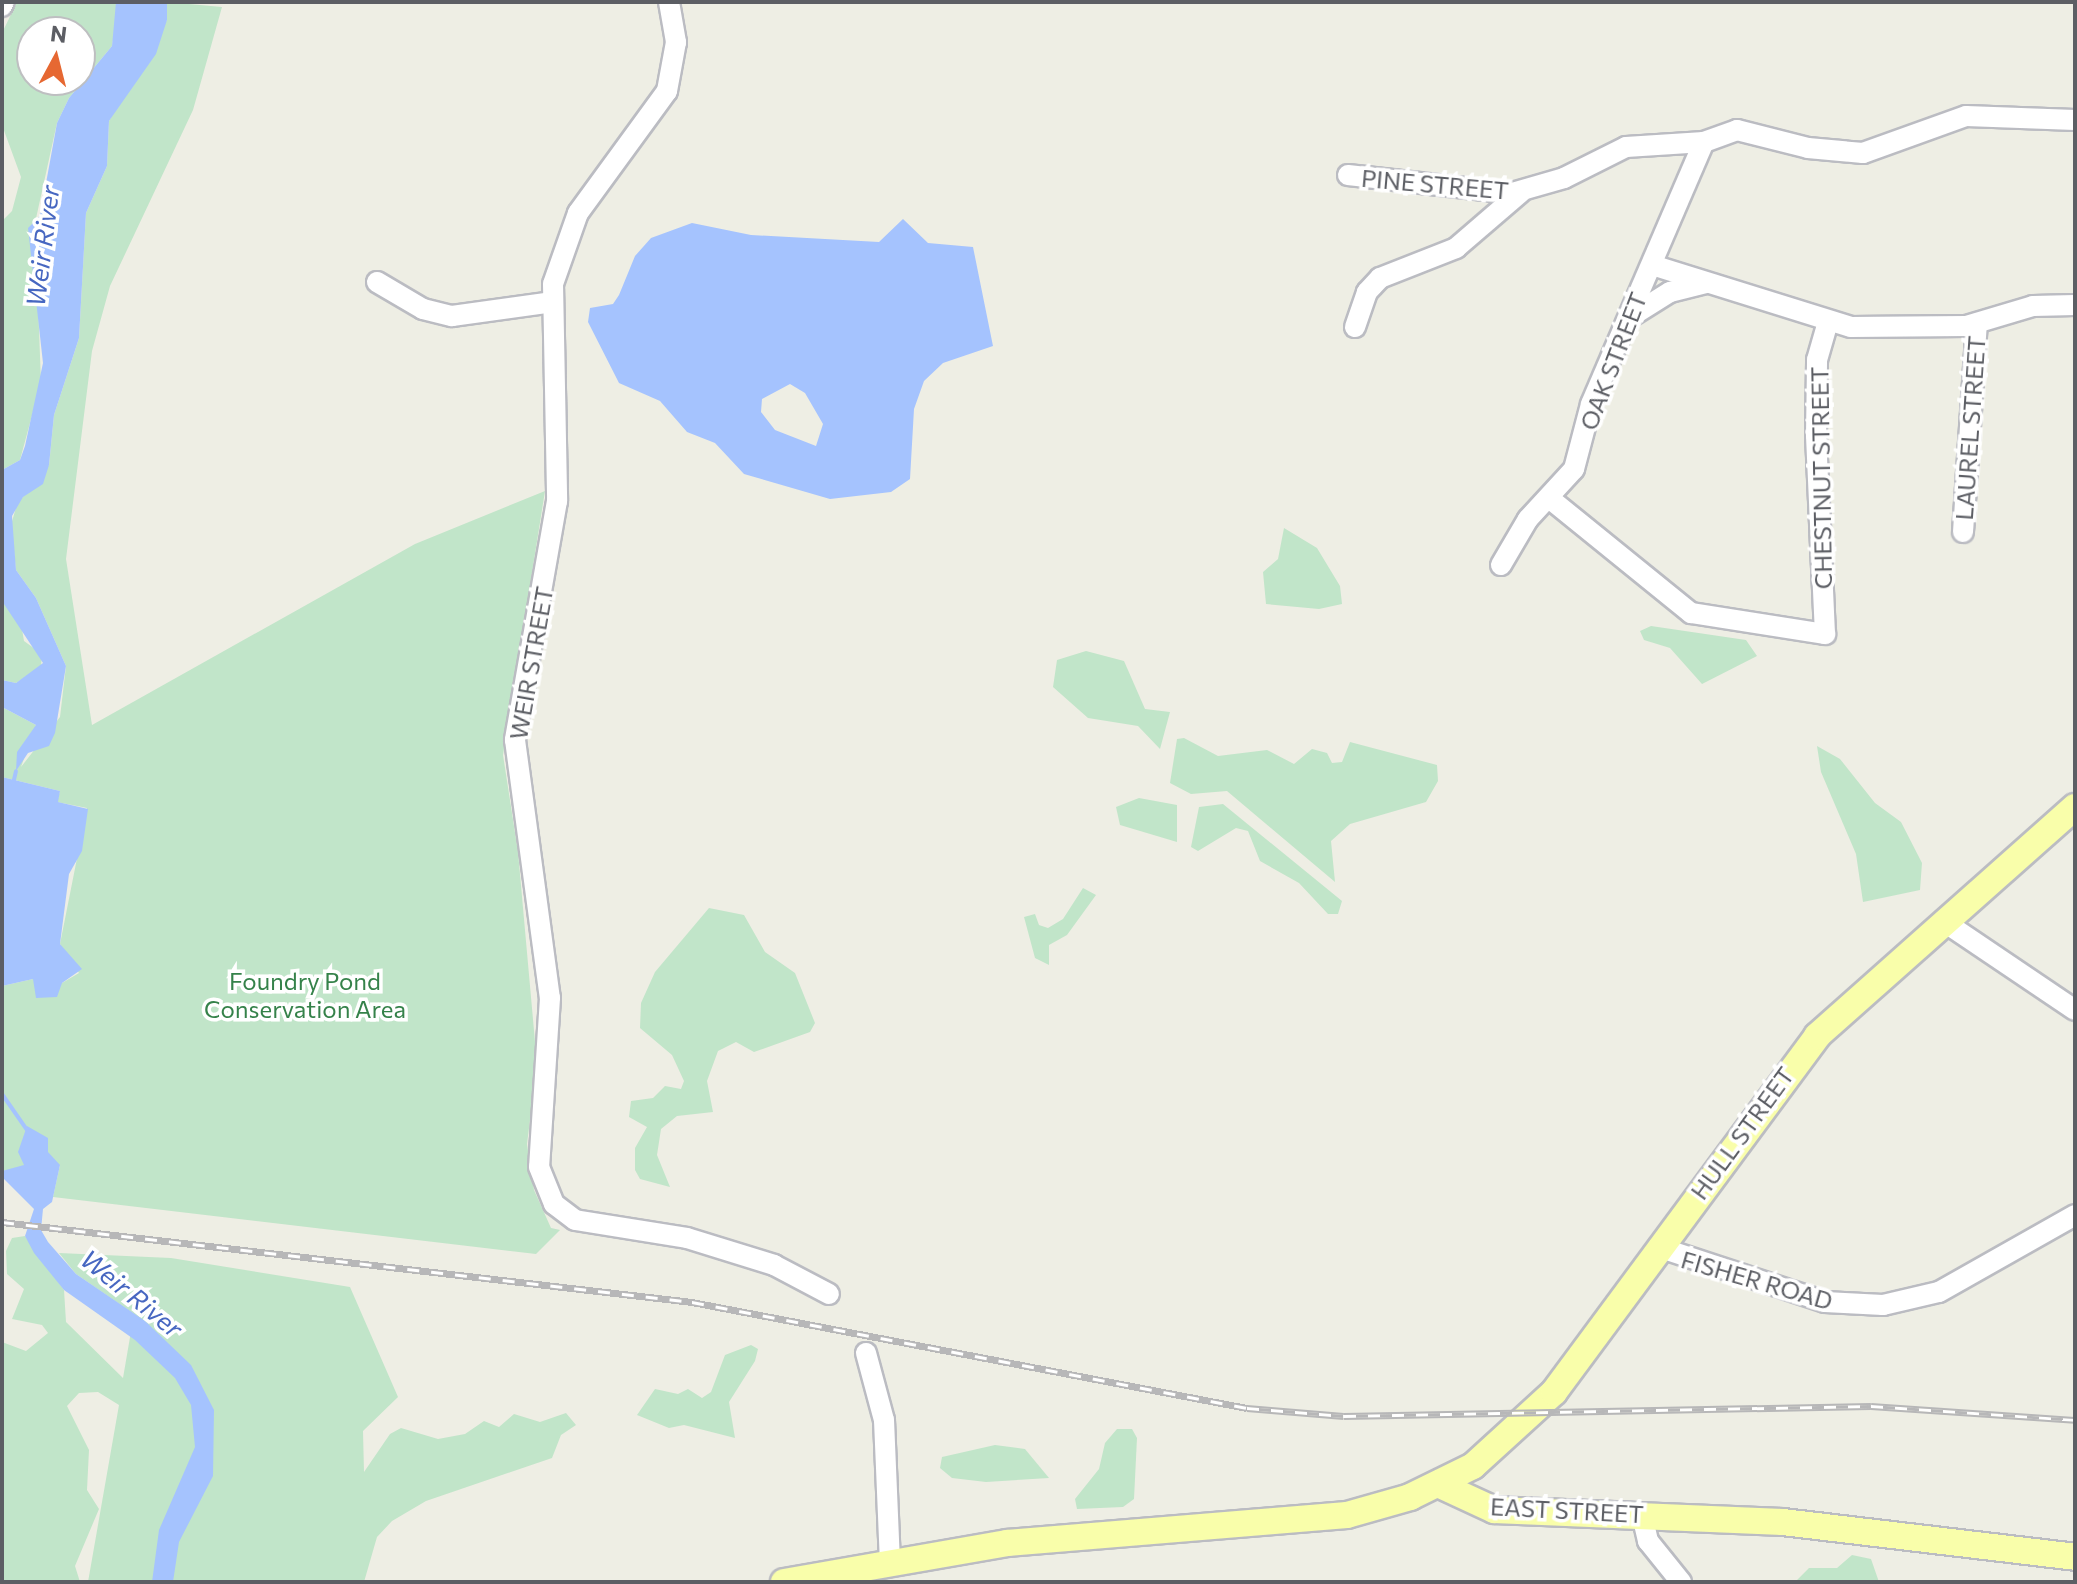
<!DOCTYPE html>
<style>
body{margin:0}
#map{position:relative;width:2077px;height:1584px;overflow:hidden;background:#eeeee4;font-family:Commissioner,sans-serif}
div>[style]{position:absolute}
.green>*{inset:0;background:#c1e5c9}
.water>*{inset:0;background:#a5c3fe}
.stream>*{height:4px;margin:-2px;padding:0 2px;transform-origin:2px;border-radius:2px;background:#a5c3fe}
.roads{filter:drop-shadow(2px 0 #bbbcc2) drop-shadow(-2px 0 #bbbcc2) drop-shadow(0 2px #bbbcc2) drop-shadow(0 -2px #bbbcc2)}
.minor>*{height:20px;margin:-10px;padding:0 10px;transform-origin:10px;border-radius:10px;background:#fff}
.major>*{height:26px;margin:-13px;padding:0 13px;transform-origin:13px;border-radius:13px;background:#f9feaa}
.rail>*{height:7px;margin-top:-3.5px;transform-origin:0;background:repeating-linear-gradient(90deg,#fff 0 12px,#b7b7b8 0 24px);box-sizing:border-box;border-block:2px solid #b7b7b8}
span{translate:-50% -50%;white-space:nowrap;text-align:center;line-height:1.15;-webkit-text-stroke:7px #fff;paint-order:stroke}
.street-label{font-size:24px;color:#5c5e64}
.park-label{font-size:24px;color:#35824a}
.water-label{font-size:26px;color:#4767c1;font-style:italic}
.frame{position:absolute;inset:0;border:4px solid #5c5e64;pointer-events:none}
.north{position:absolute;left:16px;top:16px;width:80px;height:80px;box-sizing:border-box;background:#fff;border:2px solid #bebfc1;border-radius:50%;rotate:7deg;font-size:22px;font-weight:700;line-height:32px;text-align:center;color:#5c5e64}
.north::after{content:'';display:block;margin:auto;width:28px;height:36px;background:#e66832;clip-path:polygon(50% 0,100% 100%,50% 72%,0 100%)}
</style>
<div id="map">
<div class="green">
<div style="clip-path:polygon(evenodd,17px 2px,116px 2px,117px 14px,112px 46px,69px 98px,57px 123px,35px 223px,41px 382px,20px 460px,2px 470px,2px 221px,12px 211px,21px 177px,2px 125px,2px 33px,17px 2px,32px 32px,80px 32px,80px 80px,32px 80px,32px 32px)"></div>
<div style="clip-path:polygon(167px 2px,222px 7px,193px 110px,110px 286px,92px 351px,66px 559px,92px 725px,415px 544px,545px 491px,503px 755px,518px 852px,537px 1064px,527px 1144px,534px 1190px,551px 1228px,560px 1230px,536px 1254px,53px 1197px,60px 1165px,2px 1171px,2px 986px,33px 979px,62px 983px,79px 973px,60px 944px,87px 808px,57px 802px,60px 791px,2px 777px,2px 707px,36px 725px,21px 767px,60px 717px,66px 666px,36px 598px,16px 570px,11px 525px,17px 504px,49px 465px,54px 415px,79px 338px,86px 213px,107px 166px,109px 121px,167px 20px)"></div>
<div style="clip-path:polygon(1284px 528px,1317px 548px,1340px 586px,1342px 604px,1319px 609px,1266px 604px,1263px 572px,1278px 559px)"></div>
<div style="clip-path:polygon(2px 601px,21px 623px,24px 641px,42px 654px,41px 667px,16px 683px,2px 680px)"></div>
<div style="clip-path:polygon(1651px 626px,1746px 640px,1757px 656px,1702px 684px,1670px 648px,1644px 640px,1640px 631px)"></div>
<div style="clip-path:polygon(1086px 651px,1124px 661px,1145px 709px,1170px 712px,1160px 749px,1138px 726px,1088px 718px,1053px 687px,1057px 660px)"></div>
<div style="clip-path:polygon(1184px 738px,1218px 756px,1267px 750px,1294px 764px,1312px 749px,1327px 753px,1332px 763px,1342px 762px,1350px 742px,1437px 765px,1438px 781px,1426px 802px,1350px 824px,1331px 841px,1335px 882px,1227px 791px,1191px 794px,1170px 783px,1177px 739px)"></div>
<div style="clip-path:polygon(1817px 746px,1840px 759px,1875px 803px,1901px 822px,1922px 863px,1920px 890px,1863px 902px,1856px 854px,1821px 772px)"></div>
<div style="clip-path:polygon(1139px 798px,1177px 805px,1177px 842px,1120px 825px,1116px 807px)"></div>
<div style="clip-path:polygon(1223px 804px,1342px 901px,1338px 914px,1328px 914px,1299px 883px,1260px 861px,1248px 831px,1236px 828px,1198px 851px,1191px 847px,1199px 807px)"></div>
<div style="clip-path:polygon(1083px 888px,1096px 895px,1067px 935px,1049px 945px,1049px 965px,1035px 958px,1024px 917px,1035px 914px,1039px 925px,1048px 928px,1063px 919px)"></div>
<div style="clip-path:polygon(709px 908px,744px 915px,765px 952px,795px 973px,815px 1023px,810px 1032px,754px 1052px,736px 1042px,718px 1051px,707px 1081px,713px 1112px,677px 1116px,661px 1129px,657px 1155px,670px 1187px,640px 1179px,635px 1170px,635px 1148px,647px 1127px,629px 1117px,631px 1101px,653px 1098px,665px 1086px,681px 1089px,684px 1081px,672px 1055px,640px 1028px,641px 1003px,655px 972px)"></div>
<div style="clip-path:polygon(25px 1236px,64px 1290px,66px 1322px,123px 1378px,134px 1314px,76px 1274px,59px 1253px,171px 1258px,350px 1287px,398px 1397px,363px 1431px,364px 1472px,390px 1434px,401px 1428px,438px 1439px,465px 1434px,484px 1421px,499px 1427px,514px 1414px,540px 1422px,566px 1413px,576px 1425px,561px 1435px,552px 1458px,426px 1501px,392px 1521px,377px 1537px,364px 1582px,88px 1582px,119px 1405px,98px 1392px,79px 1393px,67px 1406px,89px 1450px,87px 1490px,99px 1509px,75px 1566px,80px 1582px,2px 1582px,2px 1342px,26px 1351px,48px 1333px,42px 1325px,12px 1319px,24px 1289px,7px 1274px,6px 1251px,12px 1238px)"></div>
<div style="clip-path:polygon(751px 1345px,758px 1349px,755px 1361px,729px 1402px,735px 1438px,684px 1425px,669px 1428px,637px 1415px,655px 1389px,678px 1394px,688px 1389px,702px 1398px,711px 1392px,725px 1355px)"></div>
<div style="clip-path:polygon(1117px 1429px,1132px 1429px,1137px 1438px,1134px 1499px,1123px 1507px,1077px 1509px,1075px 1499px,1099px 1469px,1105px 1443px)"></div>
<div style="clip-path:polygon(995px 1445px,1025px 1449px,1049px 1478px,986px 1482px,952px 1478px,940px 1468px,942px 1457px)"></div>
<div style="clip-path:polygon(1852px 1555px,1871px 1559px,1879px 1582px,1795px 1582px,1809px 1568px,1837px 1568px)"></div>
</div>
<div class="water">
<div style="clip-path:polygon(116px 2px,167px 2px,167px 20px,156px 54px,109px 121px,107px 166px,86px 213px,79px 338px,54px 415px,49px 465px,43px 484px,23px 497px,12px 516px,16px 570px,36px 598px,66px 666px,55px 733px,49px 746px,28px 753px,16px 771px,17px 752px,36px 725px,2px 707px,2px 680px,16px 683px,43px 663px,2px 601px,2px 470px,20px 460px,25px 446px,43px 363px,28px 228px,40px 216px,57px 123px,69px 98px,112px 46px)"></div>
<div style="clip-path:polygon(evenodd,903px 219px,928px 243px,973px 247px,993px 346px,943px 363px,924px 381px,914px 409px,910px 479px,891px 492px,830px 499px,744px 474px,715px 443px,687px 432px,660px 401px,619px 383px,588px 322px,590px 308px,613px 304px,619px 295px,635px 256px,651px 238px,692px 223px,751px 235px,879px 242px,903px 219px,790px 384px,805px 393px,823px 424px,816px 446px,775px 430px,761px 412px,762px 399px,790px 384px)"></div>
<div style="clip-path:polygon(2px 777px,60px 791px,58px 802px,88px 809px,82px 851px,69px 874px,60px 944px,82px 969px,62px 983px,57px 997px,36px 998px,33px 979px,2px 986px)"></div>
<div style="clip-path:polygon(27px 1126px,48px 1138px,48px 1152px,60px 1165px,52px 1202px,43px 1209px,41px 1230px,48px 1242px,76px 1274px,145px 1321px,191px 1365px,214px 1410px,213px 1476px,179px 1542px,173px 1582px,152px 1582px,159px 1530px,195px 1447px,191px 1405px,175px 1378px,135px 1340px,64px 1290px,34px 1253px,25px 1236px,34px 1209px,2px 1177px,2px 1171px,24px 1165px,18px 1152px)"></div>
</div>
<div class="stream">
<div style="left:13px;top:784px;width:13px;rotate:-77deg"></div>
<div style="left:2px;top:1094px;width:44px;rotate:55.2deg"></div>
</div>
<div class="roads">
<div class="minor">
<div style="left:669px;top:2px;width:41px;rotate:80.1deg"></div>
<div style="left:676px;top:42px;width:50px;rotate:100.4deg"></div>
<div style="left:667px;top:91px;width:151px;rotate:126.1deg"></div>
<div style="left:578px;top:213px;width:75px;rotate:109.4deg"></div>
<div style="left:553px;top:284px;width:217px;rotate:88.9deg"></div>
<div style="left:557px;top:501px;width:243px;rotate:100deg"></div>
<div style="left:515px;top:740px;width:260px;rotate:82.3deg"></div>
<div style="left:550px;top:998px;width:169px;rotate:93.7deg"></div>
<div style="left:539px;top:1167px;width:40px;rotate:68deg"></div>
<div style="left:554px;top:1204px;width:26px;rotate:37deg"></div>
<div style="left:575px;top:1220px;width:113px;rotate:9.1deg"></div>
<div style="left:687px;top:1238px;width:91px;rotate:17.2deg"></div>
<div style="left:774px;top:1265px;width:62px;rotate:27.8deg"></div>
<div style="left:2px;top:6px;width:4px;rotate:-63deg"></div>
<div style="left:1348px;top:175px;width:165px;rotate:6.3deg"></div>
<div style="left:1512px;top:193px;width:54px;rotate:-16.1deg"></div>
<div style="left:1564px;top:178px;width:69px;rotate:-26.6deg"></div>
<div style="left:1626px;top:147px;width:78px;rotate:-3.7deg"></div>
<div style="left:1704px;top:142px;width:35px;rotate:-20deg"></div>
<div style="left:1737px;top:130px;width:73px;rotate:14.2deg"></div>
<div style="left:1808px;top:148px;width:55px;rotate:5.2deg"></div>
<div style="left:1863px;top:153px;width:109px;rotate:-19.8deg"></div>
<div style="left:1966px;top:116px;width:109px;rotate:2.1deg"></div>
<div style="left:1652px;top:265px;width:208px;rotate:17.3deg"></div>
<div style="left:1851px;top:327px;width:115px;rotate:-0.5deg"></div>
<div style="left:1966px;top:326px;width:70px;rotate:-16.6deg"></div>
<div style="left:2033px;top:306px;width:42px;rotate:-1.4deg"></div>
<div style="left:377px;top:282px;width:53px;rotate:30.4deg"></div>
<div style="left:423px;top:309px;width:30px;rotate:14deg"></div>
<div style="left:452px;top:316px;width:102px;rotate:-7.9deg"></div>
<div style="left:1630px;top:317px;width:47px;rotate:-32deg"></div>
<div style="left:1670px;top:292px;width:37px;rotate:-14deg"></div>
<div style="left:1355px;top:327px;width:37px;rotate:-71deg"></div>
<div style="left:1367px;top:292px;width:19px;rotate:-47deg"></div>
<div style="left:1380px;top:278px;width:82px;rotate:-21.5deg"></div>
<div style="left:1456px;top:248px;width:86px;rotate:-40.7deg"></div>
<div style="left:1549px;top:498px;width:183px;rotate:39deg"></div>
<div style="left:1691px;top:613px;width:136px;rotate:8.9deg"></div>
<div style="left:1825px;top:634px;width:199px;rotate:-92.6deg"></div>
<div style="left:1816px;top:435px;width:75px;rotate:-89.2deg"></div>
<div style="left:1817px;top:360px;width:37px;rotate:-74deg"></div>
<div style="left:1963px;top:532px;width:209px;rotate:-86.2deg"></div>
<div style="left:1501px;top:565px;width:53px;rotate:-59.6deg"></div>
<div style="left:1528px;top:519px;width:68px;rotate:-47.4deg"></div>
<div style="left:1574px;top:469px;width:67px;rotate:-75.3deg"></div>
<div style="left:1591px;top:404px;width:285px;rotate:-66.7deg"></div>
<div style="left:1943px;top:921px;width:159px;rotate:34deg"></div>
<div style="left:1658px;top:1247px;width:176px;rotate:18.2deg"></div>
<div style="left:1825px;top:1302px;width:58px;rotate:3deg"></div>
<div style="left:1883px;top:1305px;width:57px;rotate:-13.1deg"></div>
<div style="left:1939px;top:1292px;width:156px;rotate:-29.5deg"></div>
<div style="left:866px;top:1353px;width:69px;rotate:75deg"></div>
<div style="left:884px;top:1420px;width:142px;rotate:87.6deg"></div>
<div style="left:1642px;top:1515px;width:27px;rotate:77deg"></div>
<div style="left:1648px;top:1541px;width:53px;rotate:51.2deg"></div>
</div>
<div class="major">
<div style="left:1440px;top:1485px;width:60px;rotate:24.8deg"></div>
<div style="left:1494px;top:1510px;width:289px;rotate:2.4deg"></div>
<div style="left:1783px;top:1522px;width:294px;rotate:6.8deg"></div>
<div style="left:784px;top:1582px;width:226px;rotate:-9.9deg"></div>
<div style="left:1007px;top:1543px;width:341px;rotate:-4.7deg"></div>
<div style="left:1347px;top:1515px;width:66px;rotate:-15.9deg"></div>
<div style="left:1410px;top:1497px;width:70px;rotate:-26.2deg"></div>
<div style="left:1473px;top:1466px;width:110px;rotate:-42.4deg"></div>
<div style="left:1554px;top:1392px;width:443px;rotate:-53.5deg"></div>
<div style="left:1817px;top:1036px;width:345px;rotate:-41.6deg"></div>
</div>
</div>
<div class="rail">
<div style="left:2px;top:1222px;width:695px;rotate:6.61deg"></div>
<div style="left:692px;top:1302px;width:565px;rotate:10.81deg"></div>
<div style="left:1247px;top:1408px;width:97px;rotate:4.7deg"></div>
<div style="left:1344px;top:1416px;width:527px;rotate:-1.09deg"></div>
<div style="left:1871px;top:1406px;width:204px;rotate:3.9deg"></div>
</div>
<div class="street-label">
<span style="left:1435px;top:184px;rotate:5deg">PINE STREET</span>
<span style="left:1613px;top:361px;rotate:-69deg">OAK STREET</span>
<span style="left:1970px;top:428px;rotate:-86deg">LAUREL STREET</span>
<span style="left:1821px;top:478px;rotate:-91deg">CHESTNUT STREET</span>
<span style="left:531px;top:663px;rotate:-80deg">WEIR STREET</span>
<span style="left:1742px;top:1133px;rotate:-54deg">HULL STREET</span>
<span style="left:1757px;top:1280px;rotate:16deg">FISHER ROAD</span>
<span style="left:1567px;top:1510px;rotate:3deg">EAST STREET</span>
</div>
<div class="park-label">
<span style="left:305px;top:995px">Foundry Pond<br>Conservation Area</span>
</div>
<div class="water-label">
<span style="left:42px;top:246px;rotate:-83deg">Weir River</span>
<span style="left:132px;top:1293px;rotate:39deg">Weir River</span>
</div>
<div class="frame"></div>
<div class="north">N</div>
</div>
